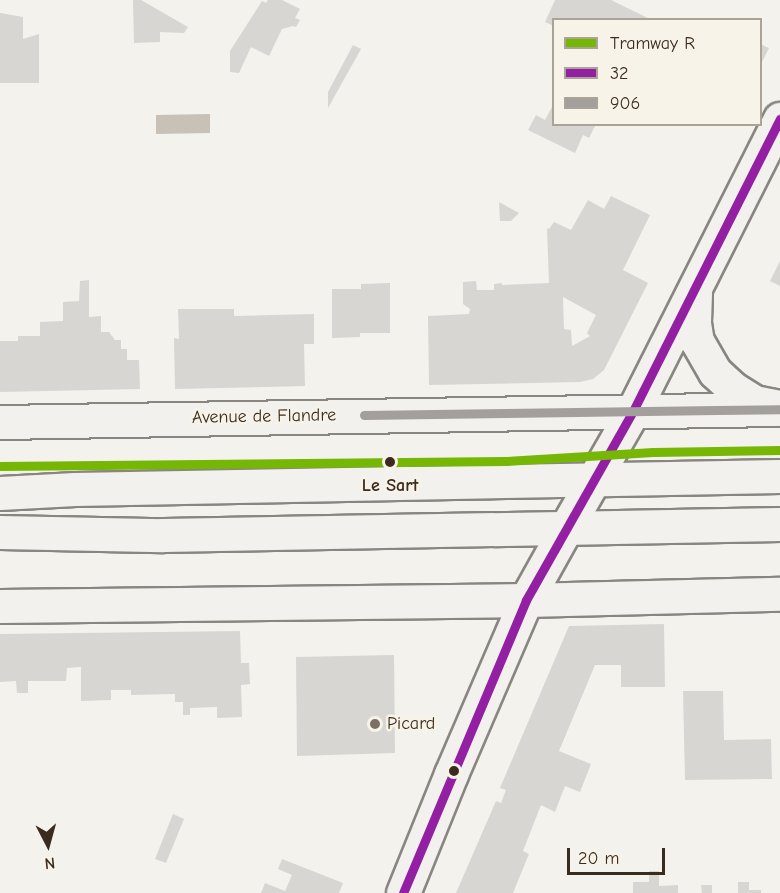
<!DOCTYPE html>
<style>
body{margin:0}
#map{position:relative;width:780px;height:893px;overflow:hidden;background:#f4f2ec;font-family:"Comic Neue",sans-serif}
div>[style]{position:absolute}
.water>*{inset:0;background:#c7c1b7}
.building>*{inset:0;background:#d8d6d2}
.roads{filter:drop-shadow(2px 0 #898580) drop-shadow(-2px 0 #898580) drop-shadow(0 2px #898580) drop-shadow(0 -2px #898580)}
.tertiary>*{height:33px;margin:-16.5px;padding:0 16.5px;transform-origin:16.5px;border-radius:16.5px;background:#f2f1ed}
.secondary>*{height:33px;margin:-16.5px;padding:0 16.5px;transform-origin:16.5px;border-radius:16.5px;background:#f2f1ed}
.primary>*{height:33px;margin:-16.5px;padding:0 16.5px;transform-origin:16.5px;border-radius:16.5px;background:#f2f1ed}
.bus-1>*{height:9px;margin:-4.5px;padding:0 4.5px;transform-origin:4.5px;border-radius:4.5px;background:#9320a3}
.bus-2>*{height:9px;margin:-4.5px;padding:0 4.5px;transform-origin:4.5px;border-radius:4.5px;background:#a39f9c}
.tram-1>*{height:9px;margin:-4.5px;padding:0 4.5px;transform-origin:4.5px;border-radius:4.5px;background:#76b604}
.dots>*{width:16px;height:16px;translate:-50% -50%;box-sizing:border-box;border:3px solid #f7f3e8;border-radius:50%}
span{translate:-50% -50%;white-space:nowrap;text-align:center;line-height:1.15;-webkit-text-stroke:5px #f7f3e8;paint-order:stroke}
.street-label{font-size:18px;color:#3b2a1e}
.stop-label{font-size:18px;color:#3b2a1e;font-weight:700}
.poi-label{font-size:18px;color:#3b2a1e}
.left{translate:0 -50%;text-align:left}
.legend{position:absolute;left:552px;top:18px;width:210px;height:108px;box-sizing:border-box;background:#f7f3e8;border:2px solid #aca397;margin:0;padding:8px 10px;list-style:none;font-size:18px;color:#3b2a1e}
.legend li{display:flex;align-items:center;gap:12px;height:30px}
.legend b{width:30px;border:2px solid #aca397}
.north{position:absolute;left:18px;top:815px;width:60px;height:60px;-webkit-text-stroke:4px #f7f3e8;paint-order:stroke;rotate:174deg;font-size:16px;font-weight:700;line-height:24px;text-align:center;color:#3b2a1e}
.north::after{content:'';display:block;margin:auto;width:21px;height:27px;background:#3b2a1e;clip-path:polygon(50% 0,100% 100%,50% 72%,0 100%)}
.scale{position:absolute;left:567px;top:848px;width:98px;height:27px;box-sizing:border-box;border:3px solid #3b2a1e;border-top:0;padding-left:8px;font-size:18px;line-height:21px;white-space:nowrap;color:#3b2a1e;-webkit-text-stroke:4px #f7f3e8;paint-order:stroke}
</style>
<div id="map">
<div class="water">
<div style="clip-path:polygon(210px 114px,210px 133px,156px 134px,156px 115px)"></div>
</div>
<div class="building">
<div style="clip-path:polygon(133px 0,141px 0,188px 27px,184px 33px,160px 32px,160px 42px,134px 43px)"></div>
<div style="clip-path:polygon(268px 0,282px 0,300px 9px,295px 18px,300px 20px,296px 27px,293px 26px,282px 29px,269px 56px,251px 47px,239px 73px,230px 72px,230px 51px,262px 1px,266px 3px)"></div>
<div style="clip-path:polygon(555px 0,611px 0,652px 20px,554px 20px,554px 26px,545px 22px)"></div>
<div style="clip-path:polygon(0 13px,23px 17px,23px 39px,39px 34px,39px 83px,0 83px)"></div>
<div style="clip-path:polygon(760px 44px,769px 48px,760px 66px)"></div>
<div style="clip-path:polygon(353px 45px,361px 49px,328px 108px,328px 92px)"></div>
<div style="clip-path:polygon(554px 103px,554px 124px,596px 124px,589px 138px,583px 135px,575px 153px,528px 130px,536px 115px,545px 120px)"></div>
<div style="clip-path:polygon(evenodd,611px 196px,650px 215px,623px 270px,648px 283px,604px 370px,593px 379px,580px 382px,429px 385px,428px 316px,469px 314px,470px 309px,463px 304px,463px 282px,476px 281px,477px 290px,494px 290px,494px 284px,502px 283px,502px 285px,549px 283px,547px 228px,549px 229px,554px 222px,571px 230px,588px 200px,604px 209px,611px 196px,563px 297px,596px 315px,587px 333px,590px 336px,572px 346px,571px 330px,564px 329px,563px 297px)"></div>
<div style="clip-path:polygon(499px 202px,519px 213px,511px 221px,500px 221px)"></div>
<div style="clip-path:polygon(780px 261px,780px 286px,770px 281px)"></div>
<div style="clip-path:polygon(89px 280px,89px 317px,101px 316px,101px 332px,109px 332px,115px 340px,121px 340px,121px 349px,127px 349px,127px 360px,139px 360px,140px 389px,0 392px,0 341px,18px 341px,18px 336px,40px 336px,40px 322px,63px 321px,63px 302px,79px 301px,80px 281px)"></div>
<div style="clip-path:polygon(390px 283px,390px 333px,360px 333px,360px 337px,332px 338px,332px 289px,361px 289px,361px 284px)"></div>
<div style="clip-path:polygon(178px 309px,234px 309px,234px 316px,314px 314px,314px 344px,304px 344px,305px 386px,175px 389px,174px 338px,179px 339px)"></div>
<div style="clip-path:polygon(664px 624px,665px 687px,621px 687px,621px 665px,595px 665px,559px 751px,591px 764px,580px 792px,565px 786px,555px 812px,541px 805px,523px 851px,529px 854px,513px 893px,456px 893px,496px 801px,501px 803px,506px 790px,500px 788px,569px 626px)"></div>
<div style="clip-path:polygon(240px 631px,241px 663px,249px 663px,250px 684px,241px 685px,242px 717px,217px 718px,217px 707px,190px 708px,190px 715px,183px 715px,183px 702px,175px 702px,175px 694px,131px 695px,131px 690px,111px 690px,111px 700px,81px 701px,81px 667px,67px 668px,66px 681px,28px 681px,28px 693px,17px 693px,16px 681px,0 682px,0 634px)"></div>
<div style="clip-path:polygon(394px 655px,395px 753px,297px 756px,296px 657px)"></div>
<div style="clip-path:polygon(683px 691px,723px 691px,724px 740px,771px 739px,772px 779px,685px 780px)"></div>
<div style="clip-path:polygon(173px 814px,184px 819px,166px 863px,155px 859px)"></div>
<div style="clip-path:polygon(282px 859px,343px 883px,339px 893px,261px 893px,265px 883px,285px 891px,292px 875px,278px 869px)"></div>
<div style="clip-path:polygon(649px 871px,659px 871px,659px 886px,678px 885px,678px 893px,633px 893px,633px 882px,649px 882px)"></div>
<div style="clip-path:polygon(738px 882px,749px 882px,749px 890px,761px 890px,761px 893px,738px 893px)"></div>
<div style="clip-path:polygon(701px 885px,712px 885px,712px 893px,702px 893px)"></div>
</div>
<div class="roads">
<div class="tertiary">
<div style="left:0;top:422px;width:778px;rotate:-0.96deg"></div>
<div style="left:0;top:606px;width:526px;rotate:-0.65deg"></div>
<div style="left:526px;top:600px;width:254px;rotate:-1.4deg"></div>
</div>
<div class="secondary">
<div style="left:403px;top:893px;width:128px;rotate:-68deg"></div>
<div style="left:451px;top:774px;width:189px;rotate:-66.7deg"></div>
<div style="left:526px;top:600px;width:82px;rotate:-60.9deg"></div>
</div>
<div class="primary">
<div style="left:695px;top:293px;width:30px;rotate:92deg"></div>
<div style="left:694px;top:323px;width:18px;rotate:81deg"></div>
<div style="left:697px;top:341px;width:36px;rotate:60deg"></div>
<div style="left:715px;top:372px;width:23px;rotate:43deg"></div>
<div style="left:732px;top:388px;width:26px;rotate:32deg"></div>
<div style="left:754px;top:402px;width:26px;rotate:11deg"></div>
<div style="left:0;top:493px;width:75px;rotate:-3.1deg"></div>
<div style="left:75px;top:489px;width:705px;rotate:-1.06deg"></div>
<div style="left:566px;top:528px;width:135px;rotate:-60.2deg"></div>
<div style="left:633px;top:411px;width:327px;rotate:-63.3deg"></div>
<div style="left:0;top:532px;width:163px;rotate:1.1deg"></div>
<div style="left:163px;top:535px;width:617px;rotate:-1.02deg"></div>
</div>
</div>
<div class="bus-1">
<div style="left:403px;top:893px;width:318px;rotate:-67.2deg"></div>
<div style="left:526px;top:600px;width:217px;rotate:-60.5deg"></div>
<div style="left:633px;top:411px;width:327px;rotate:-63.3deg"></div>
</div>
<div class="bus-2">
<div style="left:364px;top:415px;width:416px;rotate:-0.8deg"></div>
</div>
<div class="tram-1">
<div style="left:0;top:466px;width:506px;rotate:-0.57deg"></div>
<div style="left:506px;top:461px;width:147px;rotate:-3.5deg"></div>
<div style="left:653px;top:452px;width:127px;rotate:-0.9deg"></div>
</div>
<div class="dots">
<div style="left:390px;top:462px;background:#3b2a1e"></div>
<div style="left:375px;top:724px;background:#7c7066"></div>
<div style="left:454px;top:771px;background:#3b2a1e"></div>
</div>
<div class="street-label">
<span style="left:264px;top:417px;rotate:-1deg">Avenue de Flandre</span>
</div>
<div class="stop-label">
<span style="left:390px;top:486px">Le Sart</span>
</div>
<div class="poi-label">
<span class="left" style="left:387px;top:724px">Picard</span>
</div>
<ul class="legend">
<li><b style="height:8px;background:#76b604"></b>Tramway R</li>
<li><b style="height:8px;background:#9320a3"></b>32</li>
<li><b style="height:8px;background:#a39f9c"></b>906</li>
</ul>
<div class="north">N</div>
<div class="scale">20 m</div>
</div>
